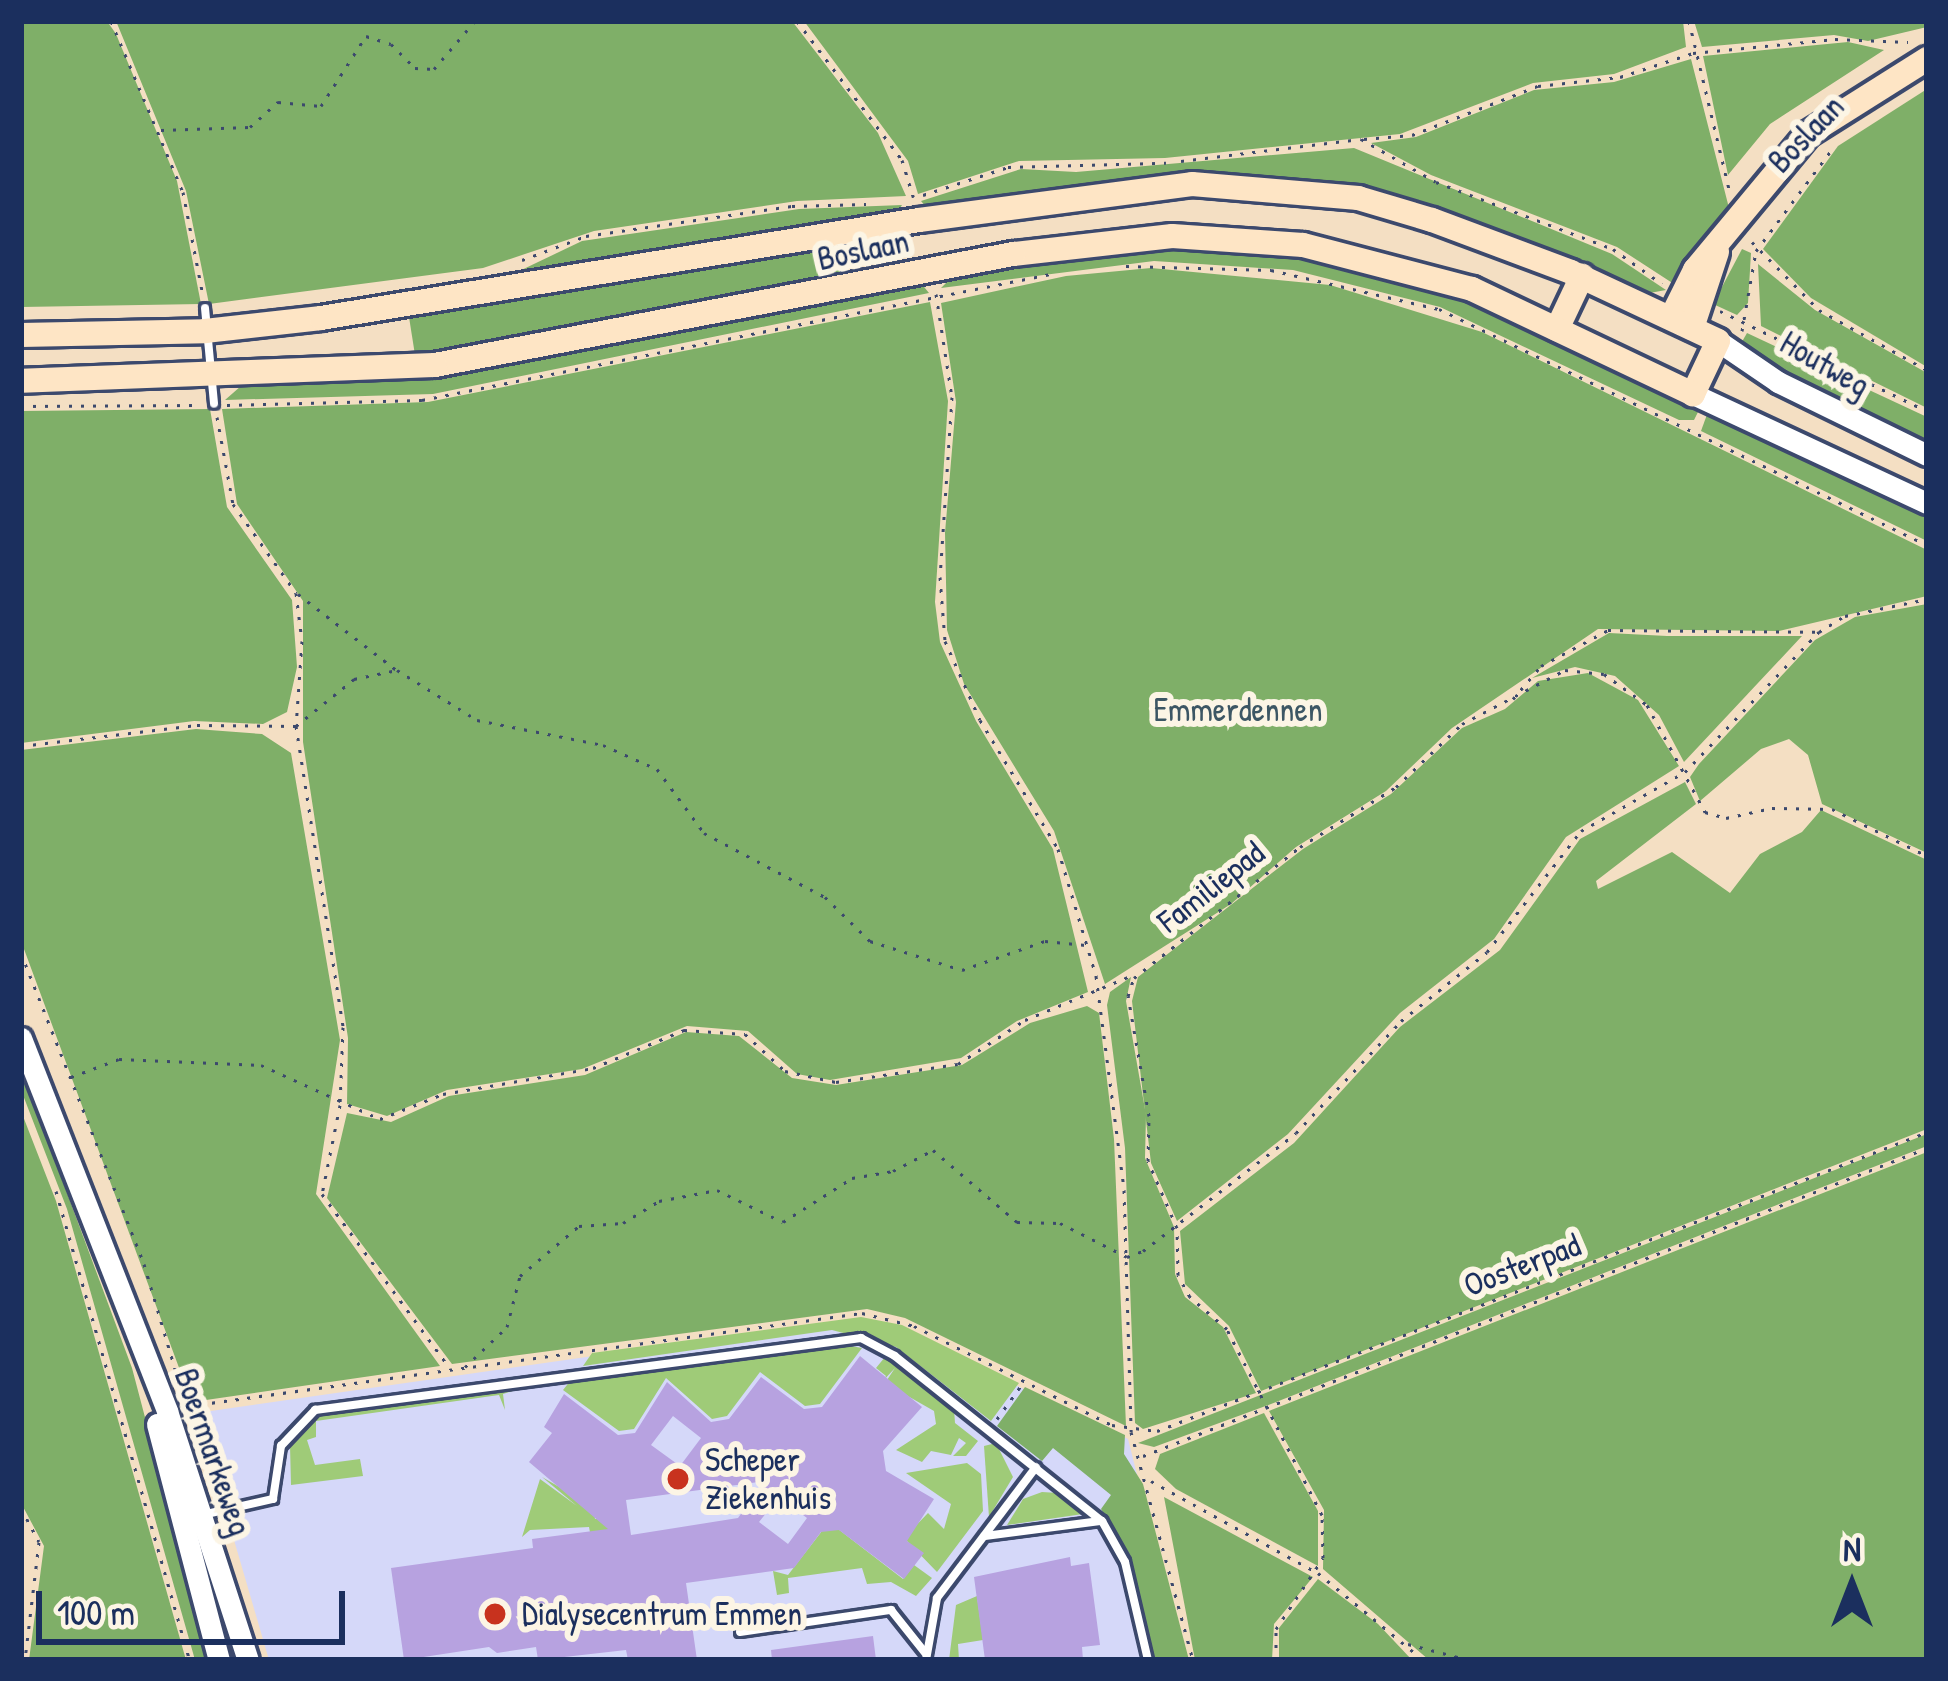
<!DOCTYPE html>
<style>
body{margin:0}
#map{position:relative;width:1948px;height:1681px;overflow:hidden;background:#f4dfc3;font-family:"Patrick Hand",sans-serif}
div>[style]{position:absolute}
.built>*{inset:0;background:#d5d8f9}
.green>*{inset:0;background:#9fcb78}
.forest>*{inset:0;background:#7faf68}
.building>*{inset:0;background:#b7a2e0}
.path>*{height:3px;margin-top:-1.5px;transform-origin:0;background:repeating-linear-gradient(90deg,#3c496d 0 3px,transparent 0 12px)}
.roads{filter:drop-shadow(3px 0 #3c496d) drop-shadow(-3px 0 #3c496d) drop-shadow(0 3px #3c496d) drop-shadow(0 -3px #3c496d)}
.service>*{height:8px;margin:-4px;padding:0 4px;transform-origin:4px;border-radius:4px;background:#fff}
.tertiary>*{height:21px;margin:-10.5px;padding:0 10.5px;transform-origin:10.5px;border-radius:10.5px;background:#fff}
.secondary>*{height:24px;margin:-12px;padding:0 12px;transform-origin:12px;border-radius:12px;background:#fee5c5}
.dots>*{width:33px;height:33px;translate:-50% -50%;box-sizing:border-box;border:6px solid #fcf5e5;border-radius:50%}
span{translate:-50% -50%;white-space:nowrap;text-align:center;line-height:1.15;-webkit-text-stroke:12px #fcf5e5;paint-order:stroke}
.street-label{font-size:33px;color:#1b2f5e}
.park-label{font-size:33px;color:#3c5664}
.poi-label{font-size:33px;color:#1b2f5e}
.left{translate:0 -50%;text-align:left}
.frame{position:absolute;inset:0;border:24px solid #1b2f5e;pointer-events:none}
.north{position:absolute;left:1792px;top:1525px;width:120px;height:120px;-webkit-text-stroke:9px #fcf5e5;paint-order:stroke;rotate:0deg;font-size:33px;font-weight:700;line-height:48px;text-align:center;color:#1b2f5e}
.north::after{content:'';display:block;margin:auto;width:42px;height:54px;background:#1b2f5e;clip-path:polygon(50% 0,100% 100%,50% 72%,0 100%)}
.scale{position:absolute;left:36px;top:1591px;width:309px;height:54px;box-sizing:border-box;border:6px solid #1b2f5e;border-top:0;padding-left:15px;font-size:36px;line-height:42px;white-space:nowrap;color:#1b2f5e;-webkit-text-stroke:9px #fcf5e5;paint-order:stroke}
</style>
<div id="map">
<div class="built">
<div style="clip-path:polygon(851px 1319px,897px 1328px,1128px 1439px,1184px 1660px,269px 1660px,197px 1413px)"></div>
</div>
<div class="green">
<div style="clip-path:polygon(861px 1317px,902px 1325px,1019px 1383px,991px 1421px,896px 1347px,832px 1330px,583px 1366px,592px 1353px)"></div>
<div style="clip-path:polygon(840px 1344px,862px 1348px,820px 1404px,805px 1406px,760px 1372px,727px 1416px,712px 1419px,666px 1378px,634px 1429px,619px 1431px,563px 1390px,571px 1380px)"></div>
<div style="clip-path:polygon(885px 1357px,954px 1409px,955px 1423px,978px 1441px,966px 1456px,953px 1456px,966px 1443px,959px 1438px,951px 1455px,931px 1451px,922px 1462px,896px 1450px,936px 1424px,934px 1411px,885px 1383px,895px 1368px,881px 1383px,886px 1376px,876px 1368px)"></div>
<div style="clip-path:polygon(526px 1387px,503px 1394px,505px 1410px,499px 1395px,316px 1421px,316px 1437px,307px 1440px,315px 1465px,360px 1459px,363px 1476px,291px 1485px,290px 1445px,317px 1416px)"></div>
<div style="clip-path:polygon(996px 1443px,1013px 1477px,989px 1517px,984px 1446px)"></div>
<div style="clip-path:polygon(967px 1463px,981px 1474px,983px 1511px,937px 1572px,904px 1538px,928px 1513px,944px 1529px,951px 1504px,906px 1473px)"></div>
<div style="clip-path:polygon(542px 1477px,594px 1507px,595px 1519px,616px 1519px,595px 1559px,589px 1527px,530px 1530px,522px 1537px,540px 1479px,577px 1506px)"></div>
<div style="clip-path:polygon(1042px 1492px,1058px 1493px,1083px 1514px,1007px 1525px,1023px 1499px)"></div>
<div style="clip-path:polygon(838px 1529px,903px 1579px,914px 1565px,932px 1578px,916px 1596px,891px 1582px,867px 1584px,862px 1568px,788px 1578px,789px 1593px,777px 1595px,773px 1571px,788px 1575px,822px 1531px)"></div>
<div style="clip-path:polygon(977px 1596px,983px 1640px,958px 1644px,959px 1660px,949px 1660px,956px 1605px)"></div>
</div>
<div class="forest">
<div style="clip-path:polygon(21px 21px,107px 21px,116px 34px,177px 181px,201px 304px,21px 307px)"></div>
<div style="clip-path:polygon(116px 21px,792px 21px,878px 133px,906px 196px,797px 201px,594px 231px,483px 268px,209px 304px,186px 191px)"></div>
<div style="clip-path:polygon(804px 21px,1683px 21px,1686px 47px,1614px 74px,1533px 83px,1400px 134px,1165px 158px,1019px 161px,918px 194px,908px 161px)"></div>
<div style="clip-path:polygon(1694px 21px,1927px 21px,1927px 27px,1868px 41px,1834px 35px,1702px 47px)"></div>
<div style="clip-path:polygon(1848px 42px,1884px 50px,1770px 124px,1728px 175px,1703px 56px)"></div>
<div style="clip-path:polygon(1691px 59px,1729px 208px,1677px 286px,1617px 247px,1431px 175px,1371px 143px,1416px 137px,1534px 90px,1614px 82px)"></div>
<div style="clip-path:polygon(1927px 89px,1927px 367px,1811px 298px,1763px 249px,1838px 146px)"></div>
<div style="clip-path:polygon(1354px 148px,1612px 254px,1666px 290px,1644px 294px,1433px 211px,1150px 178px,927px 208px,921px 201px,1021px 169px,1076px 172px)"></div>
<div style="clip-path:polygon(902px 205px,896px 214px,513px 274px,582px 241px,799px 209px)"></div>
<div style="clip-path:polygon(836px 244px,842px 279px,415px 355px,409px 317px)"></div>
<div style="clip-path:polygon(1155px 248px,1286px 253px,1483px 299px,1701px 406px,1694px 420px,1679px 420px,1440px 307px,1293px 270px,1154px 261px,941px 288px,953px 276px)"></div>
<div style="clip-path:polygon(1742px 249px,1751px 253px,1748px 303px,1737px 315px,1713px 304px)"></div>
<div style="clip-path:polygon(1758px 264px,1815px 310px,1927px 373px,1927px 408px,1761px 326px)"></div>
<div style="clip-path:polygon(1151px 268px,1330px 285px,1482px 332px,1927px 550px,1927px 596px,1779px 631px,1598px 629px,1452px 728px,1386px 791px,1296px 847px,1231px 904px,1105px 984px,1054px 831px,964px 684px,947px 630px,945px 533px,956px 402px,941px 303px,1066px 276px)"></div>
<div style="clip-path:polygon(920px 282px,929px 293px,433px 394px,225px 400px,241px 386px,417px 376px,559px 355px)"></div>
<div style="clip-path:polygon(930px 302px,948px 401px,935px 602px,940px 642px,976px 721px,1053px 849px,1088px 992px,1017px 1021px,961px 1058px,830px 1080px,797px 1074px,748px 1031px,687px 1026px,582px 1069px,447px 1090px,387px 1116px,347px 1104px,348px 1038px,303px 742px,303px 601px,237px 504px,222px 409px,428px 402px)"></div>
<div style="clip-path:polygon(1747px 333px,1927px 417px,1927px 449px,1781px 376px,1739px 347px)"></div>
<div style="clip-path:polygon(210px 409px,227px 507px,292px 600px,297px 667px,287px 712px,263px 724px,194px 721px,21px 743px,21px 411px)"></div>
<div style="clip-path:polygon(1709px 409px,1927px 517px,1927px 541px,1701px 431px)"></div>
<div style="clip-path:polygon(1927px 604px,1927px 853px,1822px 804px,1808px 755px,1789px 739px,1761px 749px,1700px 801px,1690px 777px,1699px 764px,1815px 640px,1855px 617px)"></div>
<div style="clip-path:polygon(1609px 633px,1667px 636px,1802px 636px,1684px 762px,1659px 715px,1615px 676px,1575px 667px,1532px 678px)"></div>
<div style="clip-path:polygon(1588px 673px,1638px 700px,1679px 766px,1566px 837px,1494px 939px,1400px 1013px,1288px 1134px,1177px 1221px,1151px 1163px,1132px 1001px,1138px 977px,1303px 849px,1391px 794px,1462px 728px,1505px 709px,1538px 681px)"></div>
<div style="clip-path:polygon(196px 729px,262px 734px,291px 753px,340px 1040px,316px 1194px,440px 1366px,206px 1400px,188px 1392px,21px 941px,21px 750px)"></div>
<div style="clip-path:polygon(1685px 782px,1696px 804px,1596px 881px,1598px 889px,1672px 852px,1730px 893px,1760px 854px,1802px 832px,1821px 810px,1927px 860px,1927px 1129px,1261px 1391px,1229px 1326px,1185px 1284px,1180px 1231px,1294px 1143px,1400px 1027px,1500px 950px,1580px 839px)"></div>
<div style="clip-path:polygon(1131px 977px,1126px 1001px,1146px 1115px,1145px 1158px,1174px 1227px,1175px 1274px,1185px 1297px,1223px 1327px,1256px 1393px,1143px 1429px,1135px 1423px,1125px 1148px,1107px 1005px,1110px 992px)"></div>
<div style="clip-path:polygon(1087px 1006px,1099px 1013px,1114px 1139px,1126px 1426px,905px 1318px,867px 1309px,452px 1364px,327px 1198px,347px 1113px,391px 1122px,449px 1096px,585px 1075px,686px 1032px,739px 1036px,792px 1078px,836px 1085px,962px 1065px,1030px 1023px)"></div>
<div style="clip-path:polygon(21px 1069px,132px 1368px,209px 1660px,195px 1660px,67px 1209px,21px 1090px)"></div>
<div style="clip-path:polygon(21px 1111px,56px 1201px,186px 1660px,29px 1660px,44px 1546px,21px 1503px)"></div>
<div style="clip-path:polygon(1927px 1134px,1927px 1146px,1271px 1404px,1154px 1447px,1138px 1443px)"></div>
<div style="clip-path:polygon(1927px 1152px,1927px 1660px,1429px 1660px,1323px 1569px,1324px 1510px,1269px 1411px)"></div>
<div style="clip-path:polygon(1025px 1387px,1125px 1435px,1124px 1454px,1143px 1484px,1189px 1660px,1154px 1660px,1127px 1551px,1101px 1509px,1111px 1495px,1053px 1448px,1042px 1461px,997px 1426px)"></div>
<div style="clip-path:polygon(1264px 1413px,1318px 1511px,1318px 1566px,1176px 1489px,1155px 1469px,1160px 1454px)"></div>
<div style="clip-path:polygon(1164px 1497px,1313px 1577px,1274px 1624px,1272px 1660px,1195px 1660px)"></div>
<div style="clip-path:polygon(1318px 1579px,1378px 1624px,1412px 1660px,1279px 1660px,1279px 1628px)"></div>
</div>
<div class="building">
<div style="clip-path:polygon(evenodd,860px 1356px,922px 1407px,883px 1451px,886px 1471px,934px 1499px,907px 1541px,924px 1553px,904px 1579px,839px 1530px,821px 1532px,794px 1568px,686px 1583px,697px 1660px,628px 1660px,626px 1650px,538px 1660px,536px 1647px,497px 1653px,489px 1647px,404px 1660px,391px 1568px,533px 1548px,532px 1539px,608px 1529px,529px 1462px,552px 1433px,544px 1427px,564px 1394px,618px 1435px,635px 1433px,667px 1382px,711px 1422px,729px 1419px,761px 1377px,804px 1409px,822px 1407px,860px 1356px,673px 1416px,701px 1438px,680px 1466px,651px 1445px,673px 1416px,860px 1356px,765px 1481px,738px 1518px,631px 1535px,626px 1500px,765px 1481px,860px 1356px,779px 1497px,807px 1518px,788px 1544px,759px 1522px,779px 1497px)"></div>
<div style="clip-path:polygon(1070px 1557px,1071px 1566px,1089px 1563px,1100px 1645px,1082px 1647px,1083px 1660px,985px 1660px,974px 1577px)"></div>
<div style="clip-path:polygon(873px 1636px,876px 1660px,772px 1660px,771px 1650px)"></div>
</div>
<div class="path">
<div style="left:111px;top:21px;width:186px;rotate:67.2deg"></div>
<div style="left:183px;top:192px;width:106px;rotate:79.1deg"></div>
<div style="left:797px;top:21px;width:174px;rotate:52.9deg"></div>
<div style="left:902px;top:160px;width:39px;rotate:73deg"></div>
<div style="left:1689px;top:21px;width:173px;rotate:76.6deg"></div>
<div style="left:161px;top:130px;width:89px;rotate:-1.9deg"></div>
<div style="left:250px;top:127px;width:38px;rotate:-42deg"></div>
<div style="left:278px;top:102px;width:43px;rotate:5.3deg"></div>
<div style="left:321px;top:106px;width:83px;rotate:-57.3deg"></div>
<div style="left:366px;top:36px;width:26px;rotate:18deg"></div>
<div style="left:391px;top:44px;width:34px;rotate:45deg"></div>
<div style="left:415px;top:68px;width:19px;rotate:3deg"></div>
<div style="left:434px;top:69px;width:63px;rotate:-49.5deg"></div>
<div style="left:1364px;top:139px;width:48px;rotate:-4.8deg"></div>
<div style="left:1412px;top:135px;width:135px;rotate:-21.3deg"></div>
<div style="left:1538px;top:86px;width:82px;rotate:-6.3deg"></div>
<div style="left:1620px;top:77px;width:77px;rotate:-18.2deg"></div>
<div style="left:1693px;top:53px;width:143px;rotate:-5.6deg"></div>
<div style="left:1835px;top:39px;width:73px;rotate:2.4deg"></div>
<div style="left:1181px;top:161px;width:181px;rotate:-7deg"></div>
<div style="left:1361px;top:139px;width:86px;rotate:29.8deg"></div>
<div style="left:1436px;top:182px;width:189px;rotate:20.7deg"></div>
<div style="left:1613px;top:249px;width:60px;rotate:35.5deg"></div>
<div style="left:923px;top:195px;width:89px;rotate:-18.2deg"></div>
<div style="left:1008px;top:167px;width:158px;rotate:-1.5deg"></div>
<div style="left:1752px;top:242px;width:95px;rotate:45.4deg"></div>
<div style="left:1819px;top:310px;width:124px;rotate:29.1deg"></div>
<div style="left:522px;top:260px;width:68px;rotate:-20.6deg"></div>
<div style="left:586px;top:236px;width:208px;rotate:-8.3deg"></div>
<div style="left:792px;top:206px;width:74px;rotate:-1.5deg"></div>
<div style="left:1126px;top:266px;width:145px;rotate:1.6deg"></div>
<div style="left:1271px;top:270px;width:172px;rotate:13.1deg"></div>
<div style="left:1439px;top:309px;width:542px;rotate:25.81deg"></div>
<div style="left:936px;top:294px;width:104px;rotate:81.2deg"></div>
<div style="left:952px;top:397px;width:180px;rotate:93.8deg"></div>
<div style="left:940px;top:577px;width:64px;rotate:85.5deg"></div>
<div style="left:945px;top:641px;width:86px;rotate:66.1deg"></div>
<div style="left:980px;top:720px;width:151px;rotate:58.8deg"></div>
<div style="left:1058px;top:849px;width:133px;rotate:73.3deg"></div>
<div style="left:1096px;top:976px;width:216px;rotate:82.5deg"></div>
<div style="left:1124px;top:1190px;width:242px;rotate:88.3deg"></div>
<div style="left:1131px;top:1432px;width:236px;rotate:74.8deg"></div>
<div style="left:1720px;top:311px;width:230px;rotate:25.8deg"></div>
<div style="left:1742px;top:331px;width:81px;rotate:-80.1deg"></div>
<div style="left:1756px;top:251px;width:129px;rotate:-53.2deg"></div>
<div style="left:227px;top:405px;width:195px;rotate:-1.5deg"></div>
<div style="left:422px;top:400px;width:641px;rotate:-11.33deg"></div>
<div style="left:21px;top:406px;width:178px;rotate:-0.3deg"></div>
<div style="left:217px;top:417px;width:88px;rotate:79.6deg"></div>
<div style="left:233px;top:504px;width:109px;rotate:54.7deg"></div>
<div style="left:296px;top:593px;width:48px;rotate:82.9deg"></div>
<div style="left:302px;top:641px;width:85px;rotate:94deg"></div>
<div style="left:296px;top:726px;width:305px;rotate:81.1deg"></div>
<div style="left:343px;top:1027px;width:78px;rotate:92.2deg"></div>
<div style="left:340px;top:1105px;width:91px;rotate:101.4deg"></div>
<div style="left:322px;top:1194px;width:216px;rotate:53.7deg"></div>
<div style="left:298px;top:594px;width:123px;rotate:37.7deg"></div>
<div style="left:1513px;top:699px;width:43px;rotate:-49.7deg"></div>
<div style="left:1541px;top:666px;width:76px;rotate:-28.2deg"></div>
<div style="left:1608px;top:630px;width:209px;rotate:0.5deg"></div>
<div style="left:21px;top:746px;width:177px;rotate:-6.8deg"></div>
<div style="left:197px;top:725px;width:99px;rotate:0.6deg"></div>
<div style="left:296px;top:726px;width:75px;rotate:-39deg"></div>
<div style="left:354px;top:679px;width:44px;rotate:-11.8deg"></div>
<div style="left:397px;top:670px;width:94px;rotate:32deg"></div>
<div style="left:477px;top:720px;width:128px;rotate:11.2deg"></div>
<div style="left:603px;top:745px;width:59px;rotate:24deg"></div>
<div style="left:657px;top:769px;width:79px;rotate:53.7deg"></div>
<div style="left:704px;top:833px;width:137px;rotate:27.9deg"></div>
<div style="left:825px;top:897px;width:63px;rotate:44.4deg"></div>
<div style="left:870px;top:941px;width:96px;rotate:17.5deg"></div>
<div style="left:962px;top:970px;width:88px;rotate:-19.3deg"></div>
<div style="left:1045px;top:941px;width:41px;rotate:5.6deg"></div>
<div style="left:21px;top:953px;width:334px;rotate:68.4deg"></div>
<div style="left:144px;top:1264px;width:113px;rotate:73.5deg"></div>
<div style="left:71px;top:1077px;width:51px;rotate:-20.6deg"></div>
<div style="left:119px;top:1059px;width:142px;rotate:2.4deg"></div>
<div style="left:261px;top:1065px;width:131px;rotate:24.4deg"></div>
<div style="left:380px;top:1119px;width:68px;rotate:-21.6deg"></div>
<div style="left:443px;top:1094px;width:152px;rotate:-9.8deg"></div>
<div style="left:593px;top:1068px;width:99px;rotate:-22.7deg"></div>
<div style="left:684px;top:1030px;width:61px;rotate:3.8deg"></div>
<div style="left:745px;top:1034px;width:54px;rotate:42.8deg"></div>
<div style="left:785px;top:1071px;width:52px;rotate:12.2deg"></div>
<div style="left:836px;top:1082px;width:123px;rotate:-8.4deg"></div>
<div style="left:958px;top:1064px;width:80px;rotate:-33.3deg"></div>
<div style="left:1025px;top:1020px;width:119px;rotate:-22.7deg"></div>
<div style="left:56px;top:1191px;width:488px;rotate:74.1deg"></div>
<div style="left:465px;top:1367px;width:58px;rotate:-43.6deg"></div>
<div style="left:507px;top:1327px;width:53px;rotate:-75.7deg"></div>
<div style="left:520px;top:1276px;width:77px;rotate:-40.3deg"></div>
<div style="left:579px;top:1226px;width:44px;rotate:-3.9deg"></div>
<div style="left:623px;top:1223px;width:42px;rotate:-31.4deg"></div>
<div style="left:659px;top:1201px;width:59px;rotate:-10.7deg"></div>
<div style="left:717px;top:1190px;width:73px;rotate:25.9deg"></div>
<div style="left:783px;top:1222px;width:82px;rotate:-32.5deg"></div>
<div style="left:852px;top:1178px;width:42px;rotate:-9.7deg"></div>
<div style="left:893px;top:1171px;width:45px;rotate:-27.7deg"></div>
<div style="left:933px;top:1150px;width:111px;rotate:40.6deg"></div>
<div style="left:1017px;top:1222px;width:43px;rotate:1.3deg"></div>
<div style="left:1060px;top:1223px;width:75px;rotate:26.9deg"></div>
<div style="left:1127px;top:1257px;width:17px;rotate:-21deg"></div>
<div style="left:1143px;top:1251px;width:193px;rotate:-37.6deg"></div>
<div style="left:1296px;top:1133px;width:154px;rotate:-46.8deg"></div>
<div style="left:1401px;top:1021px;width:110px;rotate:-38.7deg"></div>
<div style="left:1487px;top:952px;width:153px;rotate:-52.2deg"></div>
<div style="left:1581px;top:831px;width:120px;rotate:-29.6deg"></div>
<div style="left:1685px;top:772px;width:194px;rotate:-46.3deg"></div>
<div style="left:1819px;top:632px;width:31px;rotate:-32deg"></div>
<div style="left:1845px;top:616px;width:84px;rotate:-11.7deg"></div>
<div style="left:188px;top:1406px;width:680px;rotate:-7.86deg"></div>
<div style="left:862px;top:1313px;width:54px;rotate:14deg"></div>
<div style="left:914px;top:1326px;width:221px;rotate:26.6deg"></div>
<div style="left:1112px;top:1425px;width:45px;rotate:7.6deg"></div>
<div style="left:1157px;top:1431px;width:826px;rotate:-21.22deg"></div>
<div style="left:997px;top:1419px;width:44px;rotate:-54.2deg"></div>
<div style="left:1143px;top:1456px;width:842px;rotate:-21.45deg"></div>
<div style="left:1151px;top:1481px;width:191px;rotate:28.9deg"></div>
<div style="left:1318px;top:1573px;width:136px;rotate:39.6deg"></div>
<div style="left:21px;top:1508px;width:38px;rotate:62deg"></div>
<div style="left:39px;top:1542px;width:119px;rotate:96.8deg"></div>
<div style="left:1408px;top:1644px;width:63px;rotate:14.7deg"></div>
<div style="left:1276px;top:1660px;width:31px;rotate:-90deg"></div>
<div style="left:1276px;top:1629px;width:85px;rotate:-56.5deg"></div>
<div style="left:1323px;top:1558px;width:43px;rotate:-91.3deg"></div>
<div style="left:1322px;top:1515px;width:209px;rotate:-117.1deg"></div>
<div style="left:1227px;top:1329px;width:49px;rotate:-139.1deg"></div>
<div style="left:1190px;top:1297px;width:25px;rotate:-119deg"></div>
<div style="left:1178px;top:1275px;width:47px;rotate:-91.2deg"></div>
<div style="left:1177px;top:1228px;width:73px;rotate:-113.4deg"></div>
<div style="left:1148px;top:1161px;width:45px;rotate:-88.7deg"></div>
<div style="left:1149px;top:1116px;width:122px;rotate:-99.9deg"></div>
<div style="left:1128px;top:996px;width:19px;rotate:-72deg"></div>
<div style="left:1134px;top:978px;width:211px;rotate:-38.3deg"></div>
<div style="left:1300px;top:847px;width:113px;rotate:-32deg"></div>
<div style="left:1396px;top:787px;width:91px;rotate:-43.7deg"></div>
<div style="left:1462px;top:724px;width:116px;rotate:-27.7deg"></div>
<div style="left:1565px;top:670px;width:39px;rotate:6deg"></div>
<div style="left:1604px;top:674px;width:53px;rotate:35.8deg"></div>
<div style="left:1647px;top:705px;width:122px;rotate:61.5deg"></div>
<div style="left:1705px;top:812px;width:22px;rotate:16deg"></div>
<div style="left:1726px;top:818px;width:47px;rotate:-12.3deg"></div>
<div style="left:1772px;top:808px;width:60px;rotate:1deg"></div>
<div style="left:1832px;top:809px;width:106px;rotate:26.3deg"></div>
</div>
<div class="roads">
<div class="service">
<div style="left:205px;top:308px;width:96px;rotate:84.6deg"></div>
<div style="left:202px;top:1515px;width:73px;rotate:-12.7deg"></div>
<div style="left:273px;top:1499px;width:54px;rotate:-81.4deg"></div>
<div style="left:281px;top:1446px;width:50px;rotate:-46.6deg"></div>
<div style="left:315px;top:1410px;width:551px;rotate:-7.51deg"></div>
<div style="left:861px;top:1338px;width:38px;rotate:28deg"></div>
<div style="left:895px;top:1356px;width:265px;rotate:38.6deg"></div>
<div style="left:1102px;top:1521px;width:47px;rotate:60.7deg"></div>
<div style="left:1125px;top:1562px;width:101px;rotate:76.8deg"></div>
<div style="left:985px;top:1536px;width:116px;rotate:-7.4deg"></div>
<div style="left:740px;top:1632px;width:153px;rotate:-8.3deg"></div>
<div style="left:891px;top:1610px;width:56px;rotate:51.5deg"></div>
<div style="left:926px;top:1660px;width:63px;rotate:-79.9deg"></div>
<div style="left:937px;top:1598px;width:164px;rotate:-52.9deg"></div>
</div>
<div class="tertiary">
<div style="left:1718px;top:341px;width:73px;rotate:34.3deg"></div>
<div style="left:1778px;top:382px;width:166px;rotate:26.1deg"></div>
<div style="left:1693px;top:394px;width:258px;rotate:25deg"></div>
<div style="left:21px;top:1038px;width:401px;rotate:68.6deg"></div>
<div style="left:167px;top:1411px;width:262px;rotate:72deg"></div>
<div style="left:157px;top:1424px;width:244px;rotate:75.3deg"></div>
</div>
<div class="secondary">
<div style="left:1671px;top:318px;width:54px;rotate:-63.4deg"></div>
<div style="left:1695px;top:270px;width:177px;rotate:-50.3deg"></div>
<div style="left:1808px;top:134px;width:141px;rotate:-32.2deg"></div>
<div style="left:1692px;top:328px;width:80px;rotate:-71.8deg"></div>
<div style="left:1557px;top:329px;width:59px;rotate:-64.7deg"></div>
<div style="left:21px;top:335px;width:184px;rotate:-1.2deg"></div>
<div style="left:205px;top:331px;width:117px;rotate:-6.4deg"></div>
<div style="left:321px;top:318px;width:606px;rotate:-9.31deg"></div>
<div style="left:919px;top:220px;width:275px;rotate:-7.5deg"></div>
<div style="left:1192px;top:184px;width:167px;rotate:4.8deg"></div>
<div style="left:1358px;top:198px;width:77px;rotate:16.6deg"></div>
<div style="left:1432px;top:220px;width:148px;rotate:20.5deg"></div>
<div style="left:1571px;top:272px;width:162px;rotate:25.1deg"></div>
<div style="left:1718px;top:341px;width:59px;rotate:115.3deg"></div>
<div style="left:1693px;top:394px;width:245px;rotate:-154.6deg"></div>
<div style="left:1472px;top:289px;width:175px;rotate:-165.4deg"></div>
<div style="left:1303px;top:245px;width:131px;rotate:-176.1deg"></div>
<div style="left:1172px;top:236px;width:160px;rotate:173.5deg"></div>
<div style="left:1013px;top:254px;width:589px;rotate:169.13deg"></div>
<div style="left:435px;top:365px;width:414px;rotate:177.8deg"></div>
</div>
</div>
<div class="dots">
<div style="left:678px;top:1479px;background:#c8321e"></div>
<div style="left:495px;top:1614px;background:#c8321e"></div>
</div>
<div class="street-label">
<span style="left:1806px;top:134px;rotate:-46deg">Boslaan</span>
<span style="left:863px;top:250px;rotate:-12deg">Boslaan</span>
<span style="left:1825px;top:364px;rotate:30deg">Houtweg</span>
<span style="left:1211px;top:887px;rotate:-38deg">Familiepad</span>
<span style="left:1522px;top:1265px;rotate:-21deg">Oosterpad</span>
<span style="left:213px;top:1452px;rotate:71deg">Boermarkeweg</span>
</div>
<div class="park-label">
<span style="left:1238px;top:710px">Emmerdennen</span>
</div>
<div class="poi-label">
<span class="left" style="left:705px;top:1479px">Scheper<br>Ziekenhuis</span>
<span class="left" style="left:522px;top:1614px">Dialysecentrum Emmen</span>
</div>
<div class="frame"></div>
<div class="north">N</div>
<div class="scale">100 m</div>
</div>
